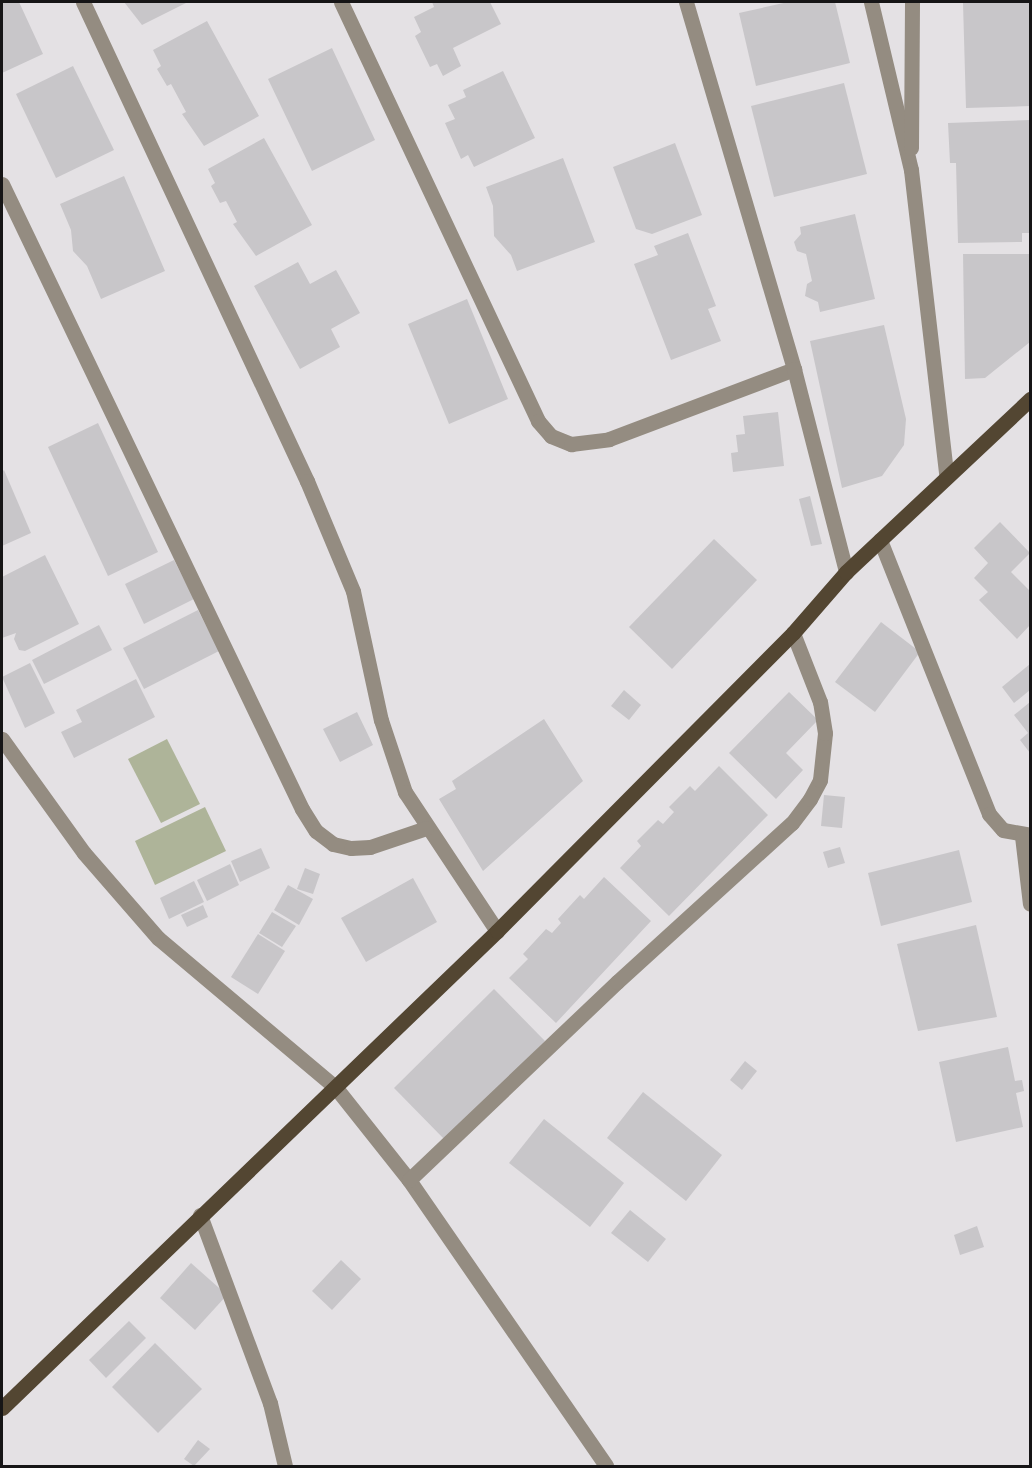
<!DOCTYPE html>
<style>
body{margin:0}
#map{position:relative;width:1032px;height:1468px;overflow:hidden;background:#e4e1e4;font-family:"Playfair Display",serif}
div>[style]{position:absolute}
.green>*{inset:0;background:#aeb499}
.building>*{inset:0;background:#c8c6c9}
.minor>*{height:15px;margin:-7.5px;padding:0 7.5px;transform-origin:7.5px;border-radius:7.5px;background:#948c81}
.primary>*{height:15px;margin:-7.5px;padding:0 7.5px;transform-origin:7.5px;border-radius:7.5px;background:#534632}
span{translate:-50% -50%;white-space:nowrap;text-align:center;line-height:1.15;-webkit-text-stroke:4.5px #e4e1e4;paint-order:stroke}
.frame{position:absolute;inset:0;border:3px solid #161516;pointer-events:none}
</style>
<div id="map">
<div class="green">
<div style="clip-path:polygon(167px 739px,200px 804px,161px 823px,128px 759px)"></div>
<div style="clip-path:polygon(205px 807px,226px 851px,155px 885px,135px 841px)"></div>
</div>
<div class="building">
<div style="clip-path:polygon(2px 2px,19px 2px,43px 54px,2px 73px)"></div>
<div style="clip-path:polygon(124px 2px,188px 2px,142px 25px)"></div>
<div style="clip-path:polygon(432px 2px,490px 2px,501px 24px,453px 48px,461px 66px,443px 76px,437px 64px,430px 67px,415px 36px,421px 32px,414px 17px,434px 7px)"></div>
<div style="clip-path:polygon(788px 2px,835px 2px,850px 63px,756px 86px,739px 13px)"></div>
<div style="clip-path:polygon(1030px 2px,1030px 106px,966px 108px,963px 3px)"></div>
<div style="clip-path:polygon(207px 21px,259px 116px,204px 146px,182px 114px,186px 112px,171px 84px,167px 86px,157px 69px,161px 66px,153px 50px)"></div>
<div style="clip-path:polygon(332px 48px,375px 140px,312px 171px,268px 79px)"></div>
<div style="clip-path:polygon(73px 66px,114px 150px,56px 178px,16px 94px)"></div>
<div style="clip-path:polygon(503px 71px,535px 138px,474px 167px,468px 155px,461px 159px,445px 123px,455px 119px,448px 105px,466px 97px,463px 90px)"></div>
<div style="clip-path:polygon(844px 83px,867px 174px,774px 197px,751px 106px)"></div>
<div style="clip-path:polygon(1030px 120px,1030px 233px,1022px 233px,1022px 242px,958px 243px,956px 163px,950px 163px,948px 123px)"></div>
<div style="clip-path:polygon(264px 138px,312px 225px,256px 256px,233px 224px,237px 222px,226px 201px,220px 203px,211px 186px,215px 183px,208px 169px)"></div>
<div style="clip-path:polygon(675px 143px,702px 215px,652px 234px,636px 229px,613px 167px)"></div>
<div style="clip-path:polygon(563px 158px,595px 242px,517px 271px,511px 255px,494px 236px,493px 206px,486px 187px)"></div>
<div style="clip-path:polygon(124px 176px,165px 271px,101px 299px,87px 266px,73px 251px,71px 230px,60px 204px)"></div>
<div style="clip-path:polygon(855px 214px,875px 299px,820px 312px,818px 302px,805px 296px,807px 284px,812px 281px,806px 254px,797px 251px,794px 242px,801px 234px,800px 227px)"></div>
<div style="clip-path:polygon(688px 233px,716px 306px,708px 309px,721px 341px,671px 360px,634px 264px,658px 255px,654px 246px)"></div>
<div style="clip-path:polygon(963px 254px,1030px 254px,1030px 342px,985px 378px,965px 379px)"></div>
<div style="clip-path:polygon(298px 262px,310px 284px,336px 270px,360px 313px,331px 329px,340px 347px,300px 369px,254px 286px)"></div>
<div style="clip-path:polygon(467px 299px,508px 399px,449px 424px,408px 324px)"></div>
<div style="clip-path:polygon(884px 325px,906px 419px,904px 445px,882px 476px,842px 488px,810px 341px)"></div>
<div style="clip-path:polygon(778px 412px,784px 466px,733px 472px,731px 453px,738px 452px,736px 435px,745px 434px,743px 416px)"></div>
<div style="clip-path:polygon(98px 423px,158px 552px,108px 576px,48px 447px)"></div>
<div style="clip-path:polygon(4px 470px,31px 533px,2px 546px,2px 472px)"></div>
<div style="clip-path:polygon(810px 496px,822px 544px,811px 546px,799px 499px)"></div>
<div style="clip-path:polygon(1000px 522px,1030px 553px,1011px 572px,1030px 591px,1030px 625px,1017px 639px,979px 600px,988px 592px,974px 578px,988px 563px,974px 548px)"></div>
<div style="clip-path:polygon(714px 539px,757px 580px,672px 669px,629px 627px)"></div>
<div style="clip-path:polygon(45px 555px,79px 624px,25px 651px,19px 650px,14px 639px,16px 633px,2px 638px,2px 577px)"></div>
<div style="clip-path:polygon(174px 560px,194px 599px,144px 624px,125px 584px)"></div>
<div style="clip-path:polygon(198px 610px,219px 651px,144px 689px,123px 648px)"></div>
<div style="clip-path:polygon(881px 622px,920px 652px,875px 712px,835px 682px)"></div>
<div style="clip-path:polygon(99px 625px,112px 650px,44px 684px,32px 660px)"></div>
<div style="clip-path:polygon(30px 663px,55px 713px,25px 728px,2px 677px)"></div>
<div style="clip-path:polygon(1030px 664px,1030px 690px,1014px 703px,1002px 687px)"></div>
<div style="clip-path:polygon(136px 679px,155px 717px,74px 758px,61px 732px,82px 722px,76px 710px)"></div>
<div style="clip-path:polygon(624px 690px,641px 705px,629px 720px,611px 706px)"></div>
<div style="clip-path:polygon(789px 692px,818px 720px,786px 753px,803px 770px,776px 799px,729px 753px)"></div>
<div style="clip-path:polygon(1030px 702px,1030px 753px,1020px 740px,1028px 733px,1014px 715px)"></div>
<div style="clip-path:polygon(357px 712px,373px 745px,340px 762px,323px 729px)"></div>
<div style="clip-path:polygon(544px 719px,583px 781px,483px 871px,439px 799px,456px 789px,452px 781px)"></div>
<div style="clip-path:polygon(719px 766px,768px 815px,669px 916px,620px 868px,641px 846px,637px 841px,658px 820px,663px 824px,674px 812px,669px 807px,690px 786px,695px 791px)"></div>
<div style="clip-path:polygon(824px 795px,845px 797px,842px 828px,821px 826px)"></div>
<div style="clip-path:polygon(840px 847px,845px 863px,828px 868px,823px 852px)"></div>
<div style="clip-path:polygon(261px 848px,270px 868px,240px 882px,231px 861px)"></div>
<div style="clip-path:polygon(959px 850px,972px 902px,881px 926px,868px 873px)"></div>
<div style="clip-path:polygon(230px 864px,239px 885px,207px 901px,197px 880px)"></div>
<div style="clip-path:polygon(305px 868px,320px 874px,313px 894px,297px 889px)"></div>
<div style="clip-path:polygon(604px 877px,651px 921px,556px 1023px,509px 978px,528px 959px,523px 954px,546px 929px,552px 933px,561px 923px,558px 919px,580px 895px,584px 899px)"></div>
<div style="clip-path:polygon(413px 878px,437px 922px,366px 962px,341px 918px)"></div>
<div style="clip-path:polygon(194px 881px,204px 902px,169px 919px,160px 898px)"></div>
<div style="clip-path:polygon(288px 885px,313px 899px,299px 925px,274px 910px)"></div>
<div style="clip-path:polygon(203px 905px,208px 917px,187px 927px,181px 915px)"></div>
<div style="clip-path:polygon(272px 912px,296px 926px,282px 947px,259px 933px)"></div>
<div style="clip-path:polygon(976px 925px,997px 1017px,918px 1031px,897px 944px)"></div>
<div style="clip-path:polygon(258px 934px,285px 951px,258px 994px,231px 977px)"></div>
<div style="clip-path:polygon(494px 989px,545px 1041px,445px 1140px,394px 1088px)"></div>
<div style="clip-path:polygon(1008px 1047px,1015px 1081px,1022px 1080px,1024px 1091px,1016px 1093px,1023px 1127px,956px 1142px,939px 1062px)"></div>
<div style="clip-path:polygon(745px 1061px,757px 1071px,742px 1090px,730px 1080px)"></div>
<div style="clip-path:polygon(643px 1092px,722px 1155px,686px 1201px,607px 1138px)"></div>
<div style="clip-path:polygon(544px 1119px,624px 1183px,590px 1227px,509px 1163px)"></div>
<div style="clip-path:polygon(630px 1210px,666px 1239px,648px 1262px,611px 1233px)"></div>
<div style="clip-path:polygon(977px 1226px,984px 1247px,960px 1255px,954px 1235px)"></div>
<div style="clip-path:polygon(341px 1260px,361px 1279px,332px 1310px,312px 1291px)"></div>
<div style="clip-path:polygon(191px 1263px,227px 1295px,195px 1330px,160px 1298px)"></div>
<div style="clip-path:polygon(129px 1321px,146px 1338px,106px 1378px,89px 1360px)"></div>
<div style="clip-path:polygon(155px 1343px,202px 1389px,158px 1433px,112px 1387px)"></div>
<div style="clip-path:polygon(198px 1440px,210px 1449px,194px 1466px,184px 1459px)"></div>
</div>
<div class="minor">
<div style="left:83px;top:2px;width:529px;rotate:64.94deg"></div>
<div style="left:307px;top:481px;width:119px;rotate:67.3deg"></div>
<div style="left:353px;top:591px;width:132px;rotate:77.8deg"></div>
<div style="left:381px;top:720px;width:76px;rotate:71.6deg"></div>
<div style="left:405px;top:792px;width:167px;rotate:56.5deg"></div>
<div style="left:341px;top:2px;width:463px;rotate:64.8deg"></div>
<div style="left:538px;top:421px;width:20px;rotate:49deg"></div>
<div style="left:551px;top:436px;width:22px;rotate:22deg"></div>
<div style="left:571px;top:444px;width:38px;rotate:-7deg"></div>
<div style="left:609px;top:439px;width:198px;rotate:-20.7deg"></div>
<div style="left:686px;top:2px;width:383px;rotate:73.6deg"></div>
<div style="left:794px;top:369px;width:210px;rotate:75.6deg"></div>
<div style="left:871px;top:2px;width:173px;rotate:76.6deg"></div>
<div style="left:911px;top:170px;width:306px;rotate:83.4deg"></div>
<div style="left:911px;top:148px;width:146px;rotate:-89.6deg"></div>
<div style="left:2px;top:184px;width:693px;rotate:64.36deg"></div>
<div style="left:302px;top:809px;width:26px;rotate:58deg"></div>
<div style="left:316px;top:831px;width:21px;rotate:37deg"></div>
<div style="left:333px;top:844px;width:18px;rotate:13deg"></div>
<div style="left:351px;top:848px;width:19px;rotate:-3deg"></div>
<div style="left:370px;top:847px;width:59px;rotate:-18.7deg"></div>
<div style="left:880px;top:540px;width:295px;rotate:68.3deg"></div>
<div style="left:989px;top:814px;width:21px;rotate:49deg"></div>
<div style="left:1003px;top:830px;width:27px;rotate:10deg"></div>
<div style="left:2px;top:739px;width:140px;rotate:54.3deg"></div>
<div style="left:84px;top:853px;width:113px;rotate:49deg"></div>
<div style="left:158px;top:938px;width:233px;rotate:40.1deg"></div>
<div style="left:336px;top:1088px;width:117px;rotate:51.6deg"></div>
<div style="left:409px;top:1180px;width:347px;rotate:55.4deg"></div>
<div style="left:1022px;top:836px;width:68px;rotate:83.3deg"></div>
<div style="left:409px;top:1180px;width:287px;rotate:-43.6deg"></div>
<div style="left:617px;top:982px;width:236px;rotate:-42.3deg"></div>
<div style="left:792px;top:823px;width:30px;rotate:-53deg"></div>
<div style="left:810px;top:799px;width:21px;rotate:-62deg"></div>
<div style="left:820px;top:780px;width:47px;rotate:-83.9deg"></div>
<div style="left:825px;top:733px;width:31px;rotate:-99deg"></div>
<div style="left:820px;top:702px;width:74px;rotate:-111.4deg"></div>
<div style="left:200px;top:1215px;width:201px;rotate:69.6deg"></div>
<div style="left:270px;top:1403px;width:65px;rotate:76.6deg"></div>
</div>
<div class="primary">
<div style="left:2px;top:1408px;width:687px;rotate:-43.94deg"></div>
<div style="left:497px;top:931px;width:420px;rotate:-45.2deg"></div>
<div style="left:793px;top:633px;width:81px;rotate:-49deg"></div>
<div style="left:846px;top:572px;width:253px;rotate:-43.2deg"></div>
</div>
<div class="frame"></div>
</div>
